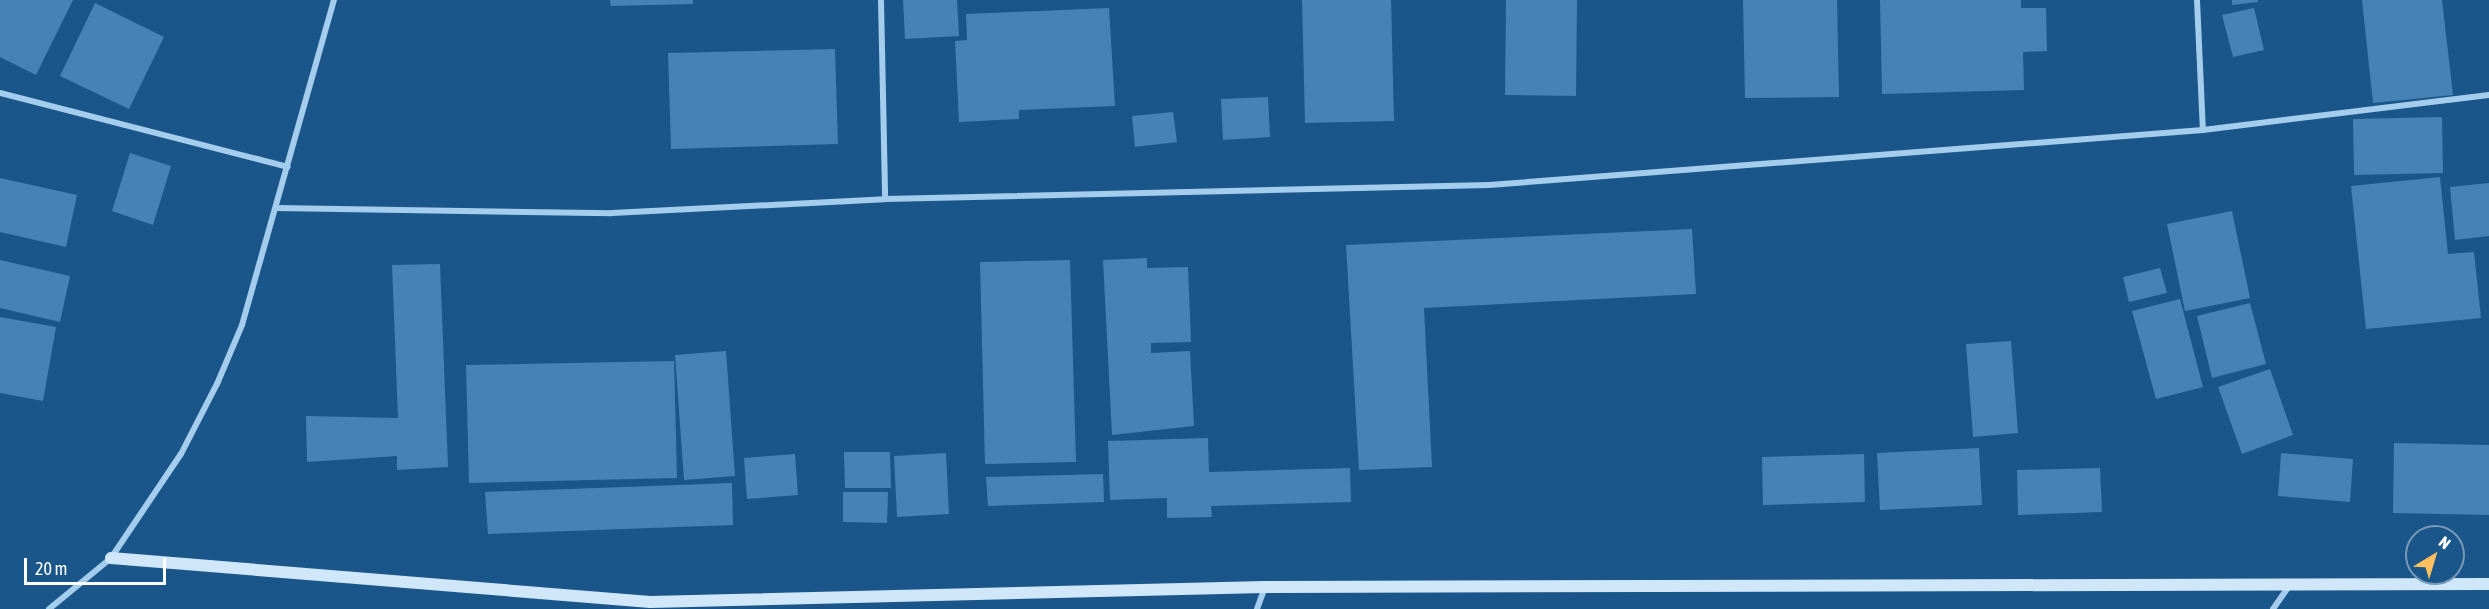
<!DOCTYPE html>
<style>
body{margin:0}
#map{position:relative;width:2489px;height:609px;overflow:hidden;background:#1a5689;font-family:"Asap Condensed",sans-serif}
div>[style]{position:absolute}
.building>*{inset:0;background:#4682b4}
.minor>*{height:6px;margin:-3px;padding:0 3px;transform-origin:3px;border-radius:3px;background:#a3cced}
.secondary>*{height:12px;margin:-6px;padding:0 6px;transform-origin:6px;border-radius:6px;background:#d0e6f9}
span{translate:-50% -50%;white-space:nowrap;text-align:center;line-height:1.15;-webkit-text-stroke:6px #1a5689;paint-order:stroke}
.north{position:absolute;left:2405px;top:525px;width:60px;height:60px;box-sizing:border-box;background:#1a5689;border:2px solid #769ab8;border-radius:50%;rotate:38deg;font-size:16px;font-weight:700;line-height:24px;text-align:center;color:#fff}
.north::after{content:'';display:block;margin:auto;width:21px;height:27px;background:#ffc15f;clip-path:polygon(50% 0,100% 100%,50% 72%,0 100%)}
.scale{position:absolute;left:24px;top:558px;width:142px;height:27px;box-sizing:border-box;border:3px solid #fff;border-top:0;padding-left:8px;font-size:18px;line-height:21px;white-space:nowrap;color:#fff;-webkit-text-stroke:4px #1a5689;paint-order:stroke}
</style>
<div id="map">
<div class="building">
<div style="clip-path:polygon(0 0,73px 0,36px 75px,0 57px)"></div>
<div style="clip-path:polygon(610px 0,693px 0,693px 4px,611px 6px)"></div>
<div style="clip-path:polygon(903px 0,957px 0,959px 36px,905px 39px)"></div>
<div style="clip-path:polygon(1302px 0,1391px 0,1394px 121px,1305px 123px)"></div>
<div style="clip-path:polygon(1506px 0,1577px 0,1576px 96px,1505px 95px)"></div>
<div style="clip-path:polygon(1743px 0,1837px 0,1839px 97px,1745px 98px)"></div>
<div style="clip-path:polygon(1880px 0,2021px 0,2021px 8px,2046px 8px,2047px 51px,2023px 52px,2024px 90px,1882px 94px)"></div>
<div style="clip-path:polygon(2232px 0,2258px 0,2258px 2px,2232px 5px)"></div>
<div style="clip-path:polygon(2362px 0,2442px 0,2453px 95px,2373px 103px)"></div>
<div style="clip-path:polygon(95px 3px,164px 37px,129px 109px,60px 76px)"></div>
<div style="clip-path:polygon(1109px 8px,1115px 106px,1019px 110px,1019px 119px,959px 122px,955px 41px,967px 40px,966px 14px)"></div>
<div style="clip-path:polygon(2254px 8px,2264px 50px,2233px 57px,2222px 15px)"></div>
<div style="clip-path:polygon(835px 49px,838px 144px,671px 149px,668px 53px)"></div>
<div style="clip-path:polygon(1268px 97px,1270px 137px,1223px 140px,1221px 99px)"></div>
<div style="clip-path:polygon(1173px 112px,1177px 142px,1135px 147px,1132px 116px)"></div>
<div style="clip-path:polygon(2442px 117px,2443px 173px,2354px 175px,2353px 119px)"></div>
<div style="clip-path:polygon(130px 153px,171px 166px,153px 225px,112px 211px)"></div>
<div style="clip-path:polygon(2440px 177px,2448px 254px,2474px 252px,2481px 318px,2366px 329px,2351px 186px)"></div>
<div style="clip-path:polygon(0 178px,77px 195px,66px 247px,0 232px)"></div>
<div style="clip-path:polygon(2489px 183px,2489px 236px,2455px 240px,2450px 187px)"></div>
<div style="clip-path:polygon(2232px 211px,2250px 298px,2185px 311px,2167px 224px)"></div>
<div style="clip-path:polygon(1692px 229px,1696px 294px,1424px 308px,1432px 467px,1359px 470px,1346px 245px)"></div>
<div style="clip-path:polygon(1147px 258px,1147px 268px,1188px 267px,1191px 342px,1151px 343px,1151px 353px,1190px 351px,1194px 426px,1112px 435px,1103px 260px)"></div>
<div style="clip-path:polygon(0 260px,70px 276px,60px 322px,0 308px)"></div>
<div style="clip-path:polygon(1070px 260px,1076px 462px,985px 464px,980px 262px)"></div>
<div style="clip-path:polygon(440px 264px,448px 467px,397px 470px,397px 456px,307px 462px,306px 416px,398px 418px,392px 265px)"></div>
<div style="clip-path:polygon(2160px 268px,2167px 293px,2129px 302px,2123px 277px)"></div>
<div style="clip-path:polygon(2180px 299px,2203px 387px,2156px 399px,2132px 311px)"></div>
<div style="clip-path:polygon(2250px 303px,2266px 364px,2212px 378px,2197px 316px)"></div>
<div style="clip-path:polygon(0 317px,56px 327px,43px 401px,0 393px)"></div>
<div style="clip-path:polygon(2011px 341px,2018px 433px,1973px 437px,1966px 344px)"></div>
<div style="clip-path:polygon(726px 351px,735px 476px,684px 480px,675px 355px)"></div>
<div style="clip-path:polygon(674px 361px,677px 478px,469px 483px,466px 365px)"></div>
<div style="clip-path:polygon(2270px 369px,2293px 435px,2242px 454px,2218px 387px)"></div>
<div style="clip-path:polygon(1208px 438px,1209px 472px,1350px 468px,1351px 502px,1211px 506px,1212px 517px,1167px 518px,1167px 498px,1110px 500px,1108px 441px)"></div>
<div style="clip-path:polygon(2394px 443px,2489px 445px,2489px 515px,2393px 513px)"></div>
<div style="clip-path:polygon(1979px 448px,1982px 505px,1880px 510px,1877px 453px)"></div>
<div style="clip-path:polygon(844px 452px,890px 452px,891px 488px,845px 488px)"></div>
<div style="clip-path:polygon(946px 453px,949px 514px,897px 517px,894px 456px)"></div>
<div style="clip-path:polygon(2281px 453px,2353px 459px,2350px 502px,2278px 496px)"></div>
<div style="clip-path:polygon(795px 454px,798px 495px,747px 499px,744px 458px)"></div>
<div style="clip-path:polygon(1864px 454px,1865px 502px,1763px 505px,1762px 457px)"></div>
<div style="clip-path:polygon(2100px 468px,2102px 512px,2018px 515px,2017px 470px)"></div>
<div style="clip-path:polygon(1103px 474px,1104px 502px,988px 506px,986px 477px)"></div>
<div style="clip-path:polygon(732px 483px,733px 525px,488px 534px,485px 492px)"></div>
<div style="clip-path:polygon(843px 492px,888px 492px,887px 523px,843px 522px)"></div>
</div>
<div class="minor">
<div style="left:881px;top:0;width:199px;rotate:88.8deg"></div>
<div style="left:2197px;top:0;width:130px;rotate:87.4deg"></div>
<div style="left:0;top:93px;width:297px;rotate:14.4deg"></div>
<div style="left:276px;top:208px;width:336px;rotate:0.9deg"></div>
<div style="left:612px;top:213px;width:273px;rotate:-2.9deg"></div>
<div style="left:885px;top:199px;width:604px;rotate:-1.33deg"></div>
<div style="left:1489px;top:185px;width:716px;rotate:-4.4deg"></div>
<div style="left:2203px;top:130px;width:288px;rotate:-7deg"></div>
<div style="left:49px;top:609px;width:80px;rotate:-39.4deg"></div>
<div style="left:111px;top:558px;width:125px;rotate:-56.1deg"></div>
<div style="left:181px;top:454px;width:79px;rotate:-62.8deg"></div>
<div style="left:217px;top:384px;width:64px;rotate:-67deg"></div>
<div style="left:242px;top:325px;width:338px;rotate:-74.2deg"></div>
<div style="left:1257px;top:609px;width:23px;rotate:-70deg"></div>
<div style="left:2273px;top:609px;width:29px;rotate:-55deg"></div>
</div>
<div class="secondary">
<div style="left:111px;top:558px;width:541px;rotate:4.67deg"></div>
<div style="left:650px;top:602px;width:615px;rotate:-1.4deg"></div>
<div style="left:1265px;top:587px;width:1224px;rotate:-0.14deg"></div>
</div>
<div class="north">N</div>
<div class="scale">20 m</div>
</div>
